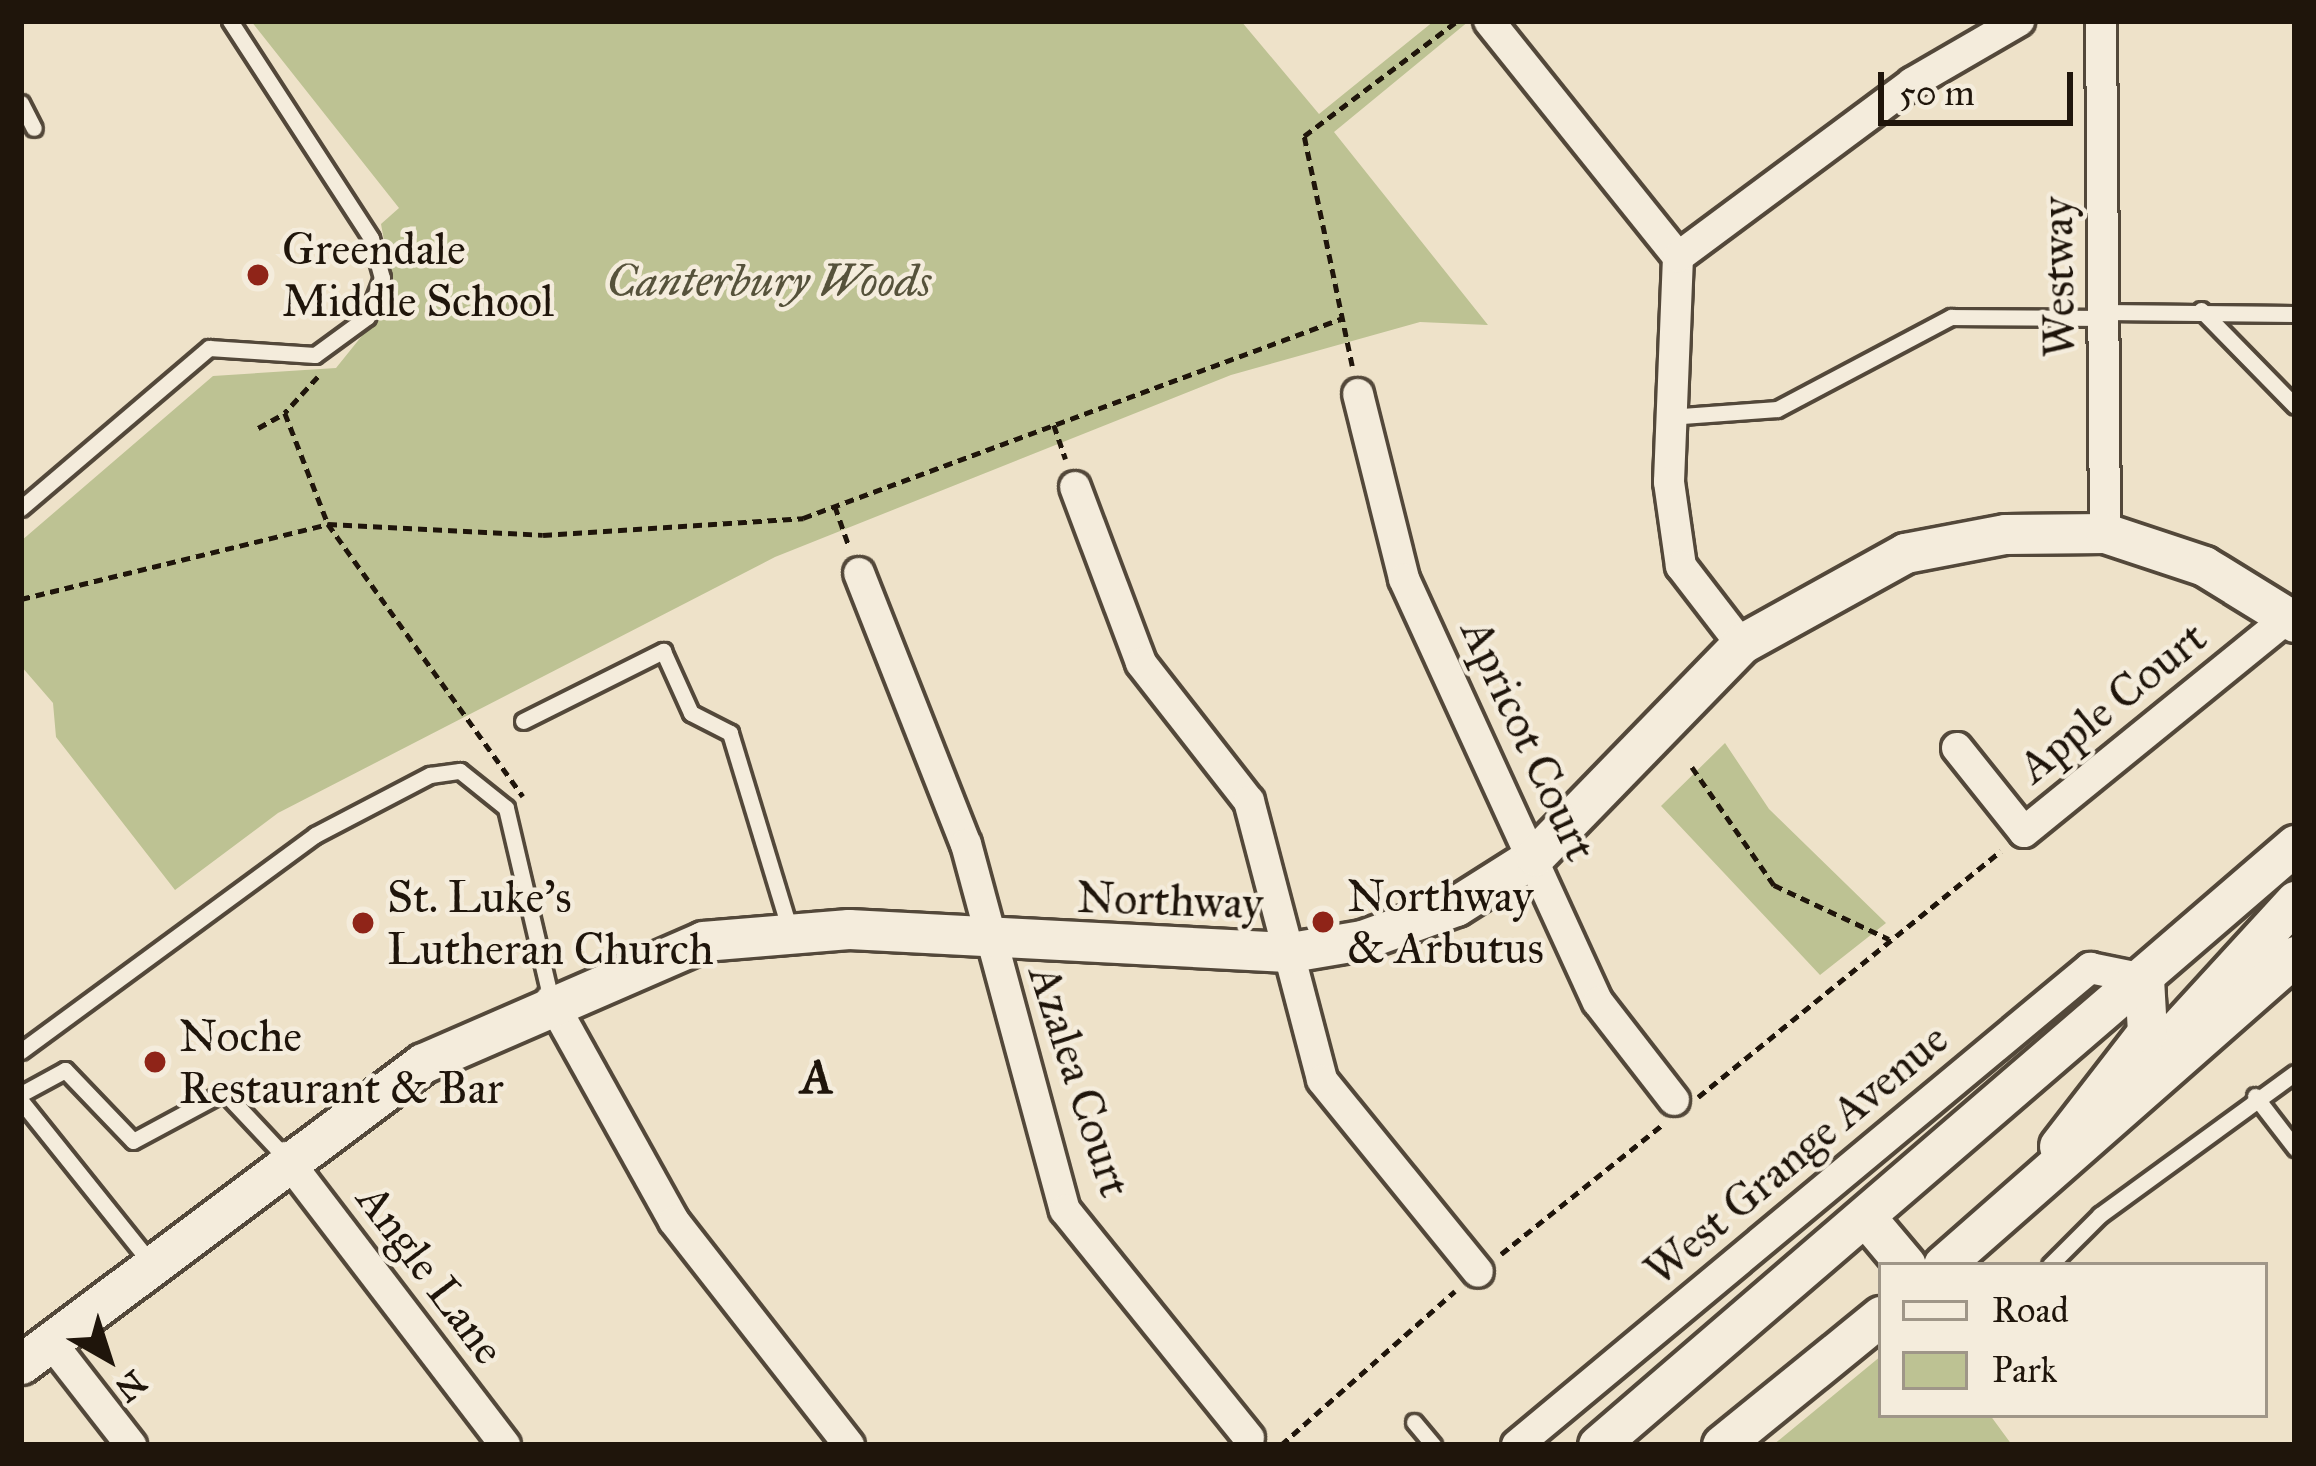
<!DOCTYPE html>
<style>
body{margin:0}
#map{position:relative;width:2316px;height:1466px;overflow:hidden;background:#eee2c9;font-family:"IM FELL Great Primer",serif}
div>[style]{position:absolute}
.green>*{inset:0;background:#bdc293}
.path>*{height:4.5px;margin-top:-2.25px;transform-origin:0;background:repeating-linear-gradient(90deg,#1f150b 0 9px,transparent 0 15px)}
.roads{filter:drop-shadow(3px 0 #53483a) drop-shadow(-3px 0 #53483a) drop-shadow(0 3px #53483a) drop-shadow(0 -3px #53483a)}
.service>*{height:15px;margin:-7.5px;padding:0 7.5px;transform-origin:7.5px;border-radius:7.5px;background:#f4ecdc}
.minor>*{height:30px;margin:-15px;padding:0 15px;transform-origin:15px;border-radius:15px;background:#f4ecdc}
.tertiary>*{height:39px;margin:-19.5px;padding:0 19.5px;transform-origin:19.5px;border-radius:19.5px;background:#f4ecdc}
.dots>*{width:33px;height:33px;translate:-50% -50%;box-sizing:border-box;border:6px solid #f4ecdc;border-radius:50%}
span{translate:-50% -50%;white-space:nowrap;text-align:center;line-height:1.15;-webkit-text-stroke:9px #f4ecdc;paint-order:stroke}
.poi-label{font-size:45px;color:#1f150b}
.left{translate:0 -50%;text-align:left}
.street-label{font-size:45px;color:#1f150b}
.park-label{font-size:45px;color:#56523b;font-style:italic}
.neighbourhood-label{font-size:48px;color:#1f150b;font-weight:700}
.frame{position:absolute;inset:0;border:24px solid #1f150b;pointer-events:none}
.legend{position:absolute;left:1878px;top:1262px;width:390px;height:156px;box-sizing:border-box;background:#f4ecdc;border:3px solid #9f9688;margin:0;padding:15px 21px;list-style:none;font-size:36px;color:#1f150b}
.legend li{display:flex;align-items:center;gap:24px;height:60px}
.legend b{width:60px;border:3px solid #9f9688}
.north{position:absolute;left:48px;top:1298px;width:120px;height:120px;-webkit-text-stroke:9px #f4ecdc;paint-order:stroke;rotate:141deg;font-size:33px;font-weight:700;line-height:48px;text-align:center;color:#1f150b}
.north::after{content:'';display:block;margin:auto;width:42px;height:54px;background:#1f150b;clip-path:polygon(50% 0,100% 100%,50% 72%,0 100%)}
.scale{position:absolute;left:1878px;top:72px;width:195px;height:54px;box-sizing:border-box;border:6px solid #1f150b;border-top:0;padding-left:15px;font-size:36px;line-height:42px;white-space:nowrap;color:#1f150b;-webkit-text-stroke:9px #f4ecdc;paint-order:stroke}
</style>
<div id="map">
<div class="green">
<div style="clip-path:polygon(251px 21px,1241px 21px,1319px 114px,1434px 21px,1469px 21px,1334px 132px,1488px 325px,1420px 322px,1231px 375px,775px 557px,278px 813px,175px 890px,56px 737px,53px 703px,21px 666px,21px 541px,213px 376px,336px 368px,394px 296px,381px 224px,399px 208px)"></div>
<div style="clip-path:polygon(1725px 743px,1769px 809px,1886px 923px,1820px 975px,1661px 806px)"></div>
<div style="clip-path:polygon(1881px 1356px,1881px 1415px,1990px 1415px,2012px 1445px,1773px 1445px)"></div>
</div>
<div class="path">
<div style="left:1352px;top:366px;width:235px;rotate:-101.8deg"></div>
<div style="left:1304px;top:136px;width:191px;rotate:-36.9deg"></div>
<div style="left:318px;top:377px;width:49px;rotate:132.5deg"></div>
<div style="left:285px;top:413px;width:119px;rotate:68.8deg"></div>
<div style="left:328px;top:524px;width:335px;rotate:54.4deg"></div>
<div style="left:1054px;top:425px;width:36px;rotate:71deg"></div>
<div style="left:258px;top:428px;width:31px;rotate:-29deg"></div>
<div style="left:835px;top:506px;width:42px;rotate:70.7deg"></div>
<div style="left:21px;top:599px;width:316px;rotate:-13.7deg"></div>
<div style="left:328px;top:524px;width:215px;rotate:2.9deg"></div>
<div style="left:543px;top:535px;width:261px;rotate:-3.7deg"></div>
<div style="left:803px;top:518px;width:576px;rotate:-20.32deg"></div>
<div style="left:1692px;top:767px;width:144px;rotate:55.2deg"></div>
<div style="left:1774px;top:885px;width:127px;rotate:25.2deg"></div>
<div style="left:1698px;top:1097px;width:390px;rotate:-39.1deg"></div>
<div style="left:1501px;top:1254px;width:205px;rotate:-38.7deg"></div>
<div style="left:1281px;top:1445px;width:232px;rotate:-41.5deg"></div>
</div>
<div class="roads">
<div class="service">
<div style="left:21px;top:103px;width:28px;rotate:63deg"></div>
<div style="left:2201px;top:310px;width:134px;rotate:45.6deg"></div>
<div style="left:2104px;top:312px;width:191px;rotate:0.6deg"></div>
<div style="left:1669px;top:417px;width:108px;rotate:-4.2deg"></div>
<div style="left:1777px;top:409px;width:197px;rotate:-27.9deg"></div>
<div style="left:1951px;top:317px;width:152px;rotate:0.4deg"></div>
<div style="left:21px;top:508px;width:247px;rotate:-40.4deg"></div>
<div style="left:209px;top:348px;width:106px;rotate:3.8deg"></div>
<div style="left:315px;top:355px;width:64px;rotate:-36.2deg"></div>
<div style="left:367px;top:317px;width:42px;rotate:-69deg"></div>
<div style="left:382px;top:278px;width:41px;rotate:-105.4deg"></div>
<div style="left:371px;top:238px;width:259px;rotate:-123deg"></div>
<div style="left:523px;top:721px;width:157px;rotate:-26.6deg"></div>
<div style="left:663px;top:651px;width:68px;rotate:65.7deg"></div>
<div style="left:691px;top:713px;width:44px;rotate:27.1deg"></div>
<div style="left:730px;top:733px;width:207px;rotate:73.1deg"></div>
<div style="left:21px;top:1051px;width:365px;rotate:-36.3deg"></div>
<div style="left:315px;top:835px;width:130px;rotate:-27.6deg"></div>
<div style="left:430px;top:775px;width:30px;rotate:-8deg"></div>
<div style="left:460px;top:771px;width:59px;rotate:38.8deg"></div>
<div style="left:506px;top:808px;width:197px;rotate:76.8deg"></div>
<div style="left:21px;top:1094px;width:50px;rotate:-28.6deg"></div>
<div style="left:65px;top:1070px;width:98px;rotate:46.2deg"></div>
<div style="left:133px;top:1141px;width:103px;rotate:-28.3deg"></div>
<div style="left:224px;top:1092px;width:89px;rotate:46.8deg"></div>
<div style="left:2255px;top:1096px;width:66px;rotate:52.4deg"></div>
<div style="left:21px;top:1101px;width:206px;rotate:51.3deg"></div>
<div style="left:2050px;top:1265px;width:71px;rotate:-45deg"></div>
<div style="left:2100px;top:1215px;width:241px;rotate:-36.1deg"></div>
<div style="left:1414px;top:1422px;width:30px;rotate:50deg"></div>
</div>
<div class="minor">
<div style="left:1489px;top:21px;width:302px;rotate:51.3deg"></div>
<div style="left:1678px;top:257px;width:225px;rotate:92.3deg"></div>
<div style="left:1669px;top:482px;width:85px;rotate:81.9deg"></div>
<div style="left:1681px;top:566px;width:98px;rotate:52.4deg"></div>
<div style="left:2101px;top:21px;width:512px;rotate:89.55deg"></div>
<div style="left:1678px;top:257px;width:292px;rotate:-36.6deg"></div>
<div style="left:1912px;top:83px;width:124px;rotate:-30.1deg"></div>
<div style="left:1358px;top:394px;width:191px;rotate:76deg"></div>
<div style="left:1404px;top:579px;width:465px;rotate:65.4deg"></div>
<div style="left:1598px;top:1002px;width:124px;rotate:52.2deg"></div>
<div style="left:1075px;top:487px;width:188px;rotate:69.4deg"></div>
<div style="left:1141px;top:663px;width:175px;rotate:52deg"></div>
<div style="left:1249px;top:801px;width:288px;rotate:75.3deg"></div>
<div style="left:1322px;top:1080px;width:247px;rotate:50.9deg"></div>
<div style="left:859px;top:573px;width:291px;rotate:68.5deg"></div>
<div style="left:966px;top:844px;width:379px;rotate:74.9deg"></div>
<div style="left:1065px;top:1210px;width:293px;rotate:51.1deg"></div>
<div style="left:1957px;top:748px;width:107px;rotate:51.4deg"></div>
<div style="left:2024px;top:832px;width:336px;rotate:-39.1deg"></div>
<div style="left:551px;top:1000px;width:253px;rotate:60.9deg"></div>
<div style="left:674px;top:1221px;width:284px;rotate:52deg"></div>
<div style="left:285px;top:1157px;width:362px;rotate:52.6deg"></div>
<div style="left:50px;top:1341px;width:132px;rotate:52.1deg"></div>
<div style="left:1517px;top:1445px;width:746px;rotate:-39.78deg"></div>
<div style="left:2090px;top:968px;width:55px;rotate:11.5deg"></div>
</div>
<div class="tertiary">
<div style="left:2165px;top:1043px;width:193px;rotate:-47.5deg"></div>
<div style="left:2059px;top:1146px;width:144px;rotate:-52.3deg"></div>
<div style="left:2147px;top:1032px;width:53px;rotate:-93.2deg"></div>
<div style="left:1869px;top:1221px;width:57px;rotate:49.9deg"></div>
<div style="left:1943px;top:1265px;width:468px;rotate:-41.3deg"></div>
<div style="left:21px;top:1364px;width:502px;rotate:-36.82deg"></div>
<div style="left:423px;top:1063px;width:305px;rotate:-23.5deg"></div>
<div style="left:703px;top:941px;width:146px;rotate:-4.7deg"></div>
<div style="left:849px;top:929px;width:443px;rotate:3deg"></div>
<div style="left:1291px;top:952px;width:72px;rotate:-9.6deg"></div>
<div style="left:1362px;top:940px;width:100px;rotate:-19.9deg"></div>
<div style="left:1456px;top:906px;width:93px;rotate:-32.3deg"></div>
<div style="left:1535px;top:856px;width:296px;rotate:-45.8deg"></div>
<div style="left:1741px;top:644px;width:188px;rotate:-29deg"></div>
<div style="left:1905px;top:553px;width:102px;rotate:-10.8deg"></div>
<div style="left:2005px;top:534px;width:100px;rotate:-0.6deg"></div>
<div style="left:2105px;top:533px;width:104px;rotate:18.4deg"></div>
<div style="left:2204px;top:566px;width:107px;rotate:31.6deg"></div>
<div style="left:1598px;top:1445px;width:920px;rotate:-40.72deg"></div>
<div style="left:1722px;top:1445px;width:205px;rotate:-39.1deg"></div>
</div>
</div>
<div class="dots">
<div style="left:258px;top:275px;background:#8f2418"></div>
<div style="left:1323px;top:922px;background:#8f2418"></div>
<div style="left:363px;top:923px;background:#8f2418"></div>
<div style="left:155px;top:1062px;background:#8f2418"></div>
</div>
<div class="poi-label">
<span class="left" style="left:282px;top:275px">Greendale<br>Middle School</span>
<span class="left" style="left:1347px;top:922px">Northway<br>&amp; Arbutus</span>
<span class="left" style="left:387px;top:923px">St. Luke's<br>Lutheran Church</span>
<span class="left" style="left:179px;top:1062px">Noche<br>Restaurant &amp; Bar</span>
</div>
<div class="street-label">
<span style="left:2058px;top:277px;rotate:-91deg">Westway</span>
<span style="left:2112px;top:702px;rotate:-39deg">Apple Court</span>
<span style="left:1529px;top:740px;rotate:65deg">Apricot Court</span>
<span style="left:1170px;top:900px;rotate:2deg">Northway</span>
<span style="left:1080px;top:1081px;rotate:72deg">Azalea Court</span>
<span style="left:1796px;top:1154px;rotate:-40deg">West Grange Avenue</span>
<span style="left:431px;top:1274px;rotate:53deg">Angle Lane</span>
</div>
<div class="park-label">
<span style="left:769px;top:281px">Canterbury Woods</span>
</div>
<div class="neighbourhood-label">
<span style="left:817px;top:1077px">A</span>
</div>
<div class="frame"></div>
<ul class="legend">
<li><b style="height:15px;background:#f4ecdc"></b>Road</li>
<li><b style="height:33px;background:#bdc293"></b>Park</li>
</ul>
<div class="north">N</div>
<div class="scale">50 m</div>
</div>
